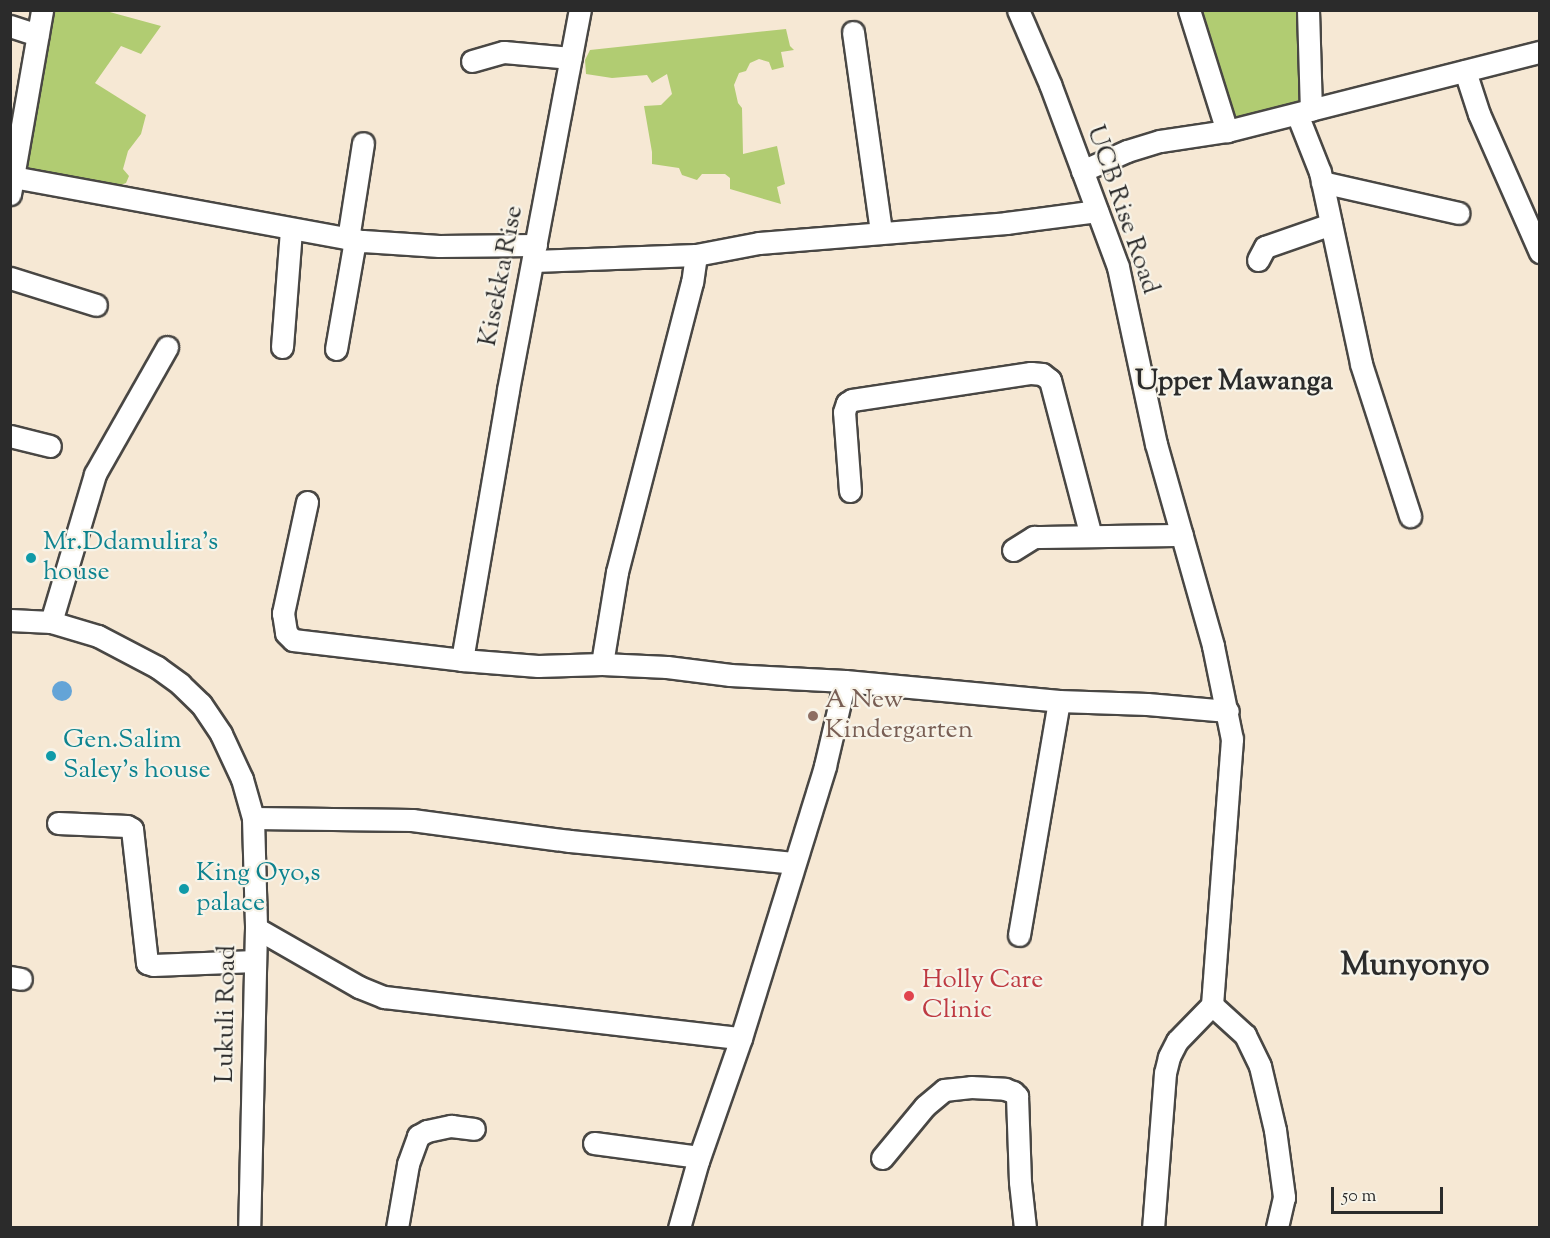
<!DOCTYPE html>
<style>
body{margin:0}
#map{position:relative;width:1550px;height:1238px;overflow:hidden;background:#f6e8d4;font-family:"Sorts Mill Goudy",serif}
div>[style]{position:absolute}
.green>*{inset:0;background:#b1cc72}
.water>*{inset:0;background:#64a4d7}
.round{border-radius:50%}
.roads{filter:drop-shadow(2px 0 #494744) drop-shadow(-2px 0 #494744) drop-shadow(0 2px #494744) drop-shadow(0 -2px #494744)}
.minor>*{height:21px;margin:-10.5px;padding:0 10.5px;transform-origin:10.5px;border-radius:10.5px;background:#fff}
.dots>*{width:16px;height:16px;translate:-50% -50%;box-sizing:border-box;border:3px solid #f7f3e8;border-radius:50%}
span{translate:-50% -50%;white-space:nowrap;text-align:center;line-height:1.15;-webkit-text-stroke:4.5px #f7f3e8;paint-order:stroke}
.street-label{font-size:26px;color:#2b2b2b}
.culture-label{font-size:26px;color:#0d838f}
.left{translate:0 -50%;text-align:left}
.education-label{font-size:26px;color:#785e54}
.health-label{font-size:26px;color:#be3a42}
.quarter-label{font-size:28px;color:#2b2b2b;font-weight:700}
.district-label{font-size:32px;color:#2b2b2b;font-weight:700}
.frame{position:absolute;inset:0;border:12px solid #2b2b2b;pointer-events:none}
.scale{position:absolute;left:1331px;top:1187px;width:112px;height:27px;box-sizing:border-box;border:3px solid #2b2b2b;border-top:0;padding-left:8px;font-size:18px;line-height:21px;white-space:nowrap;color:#2b2b2b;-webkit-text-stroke:4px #f7f3e8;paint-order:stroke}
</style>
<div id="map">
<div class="green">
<div style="clip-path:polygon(41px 11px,106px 11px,161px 26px,141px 54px,121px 46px,95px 83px,146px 115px,141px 134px,128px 151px,123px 169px,129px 176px,126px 183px,113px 188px,15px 182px)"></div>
<div style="clip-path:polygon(1201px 11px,1299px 11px,1303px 104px,1231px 120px)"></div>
<div style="clip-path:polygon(786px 29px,790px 46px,794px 50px,781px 52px,784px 67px,772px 70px,769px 62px,759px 59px,750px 63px,746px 71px,739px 73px,734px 85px,738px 103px,742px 108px,743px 154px,777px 146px,785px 184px,777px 187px,781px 204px,730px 189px,730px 178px,725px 174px,702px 174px,697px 180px,682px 175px,679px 168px,652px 164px,652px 152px,644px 106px,661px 105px,672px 94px,667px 74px,652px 83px,647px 75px,612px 78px,586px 74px,585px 60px,590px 50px)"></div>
</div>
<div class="water">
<div class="round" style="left:52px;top:681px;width:20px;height:20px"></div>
</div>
<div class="roads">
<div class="minor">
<div style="left:1018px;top:10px;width:81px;rotate:66.6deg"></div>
<div style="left:1050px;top:84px;width:195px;rotate:69.6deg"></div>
<div style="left:1118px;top:267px;width:181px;rotate:77.9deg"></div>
<div style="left:1156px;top:444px;width:210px;rotate:74.2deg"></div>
<div style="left:1213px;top:646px;width:95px;rotate:78.5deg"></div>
<div style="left:1232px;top:739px;width:267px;rotate:94.3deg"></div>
<div style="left:1212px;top:1005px;width:50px;rotate:134.2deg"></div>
<div style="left:1177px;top:1041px;width:18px;rotate:117deg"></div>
<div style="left:1169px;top:1057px;width:16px;rotate:104deg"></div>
<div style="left:1165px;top:1073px;width:155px;rotate:94.4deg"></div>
<div style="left:1189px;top:10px;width:127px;rotate:72.6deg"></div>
<div style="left:1308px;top:10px;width:100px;rotate:88.3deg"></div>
<div style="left:10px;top:26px;width:29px;rotate:18deg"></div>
<div style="left:853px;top:32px;width:202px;rotate:82deg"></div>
<div style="left:472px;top:61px;width:33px;rotate:-16deg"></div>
<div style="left:504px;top:52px;width:67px;rotate:5.1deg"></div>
<div style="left:1465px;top:71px;width:45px;rotate:72deg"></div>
<div style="left:1479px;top:114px;width:151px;rotate:66.2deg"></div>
<div style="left:1297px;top:114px;width:62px;rotate:68.4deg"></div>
<div style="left:1320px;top:172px;width:196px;rotate:77.9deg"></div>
<div style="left:1361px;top:364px;width:160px;rotate:72.1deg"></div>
<div style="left:1082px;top:171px;width:49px;rotate:-24deg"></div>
<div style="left:1127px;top:151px;width:34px;rotate:-17deg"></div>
<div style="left:1160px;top:141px;width:68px;rotate:-8.5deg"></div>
<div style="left:1227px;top:131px;width:323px;rotate:-14.2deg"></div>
<div style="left:13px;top:177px;width:356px;rotate:10.4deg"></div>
<div style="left:363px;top:241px;width:76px;rotate:3.8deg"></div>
<div style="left:439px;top:246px;width:97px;rotate:-0.6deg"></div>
<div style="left:1322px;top:182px;width:140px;rotate:12.8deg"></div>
<div style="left:10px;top:194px;width:187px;rotate:-80.1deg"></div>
<div style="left:348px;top:239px;width:97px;rotate:-81.1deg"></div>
<div style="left:696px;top:255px;width:27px;rotate:98deg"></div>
<div style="left:692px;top:282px;width:300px;rotate:104.5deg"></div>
<div style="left:617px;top:572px;width:93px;rotate:99.3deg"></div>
<div style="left:602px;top:664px;width:65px;rotate:2.6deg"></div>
<div style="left:667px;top:667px;width:64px;rotate:7.2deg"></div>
<div style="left:730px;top:675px;width:115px;rotate:3deg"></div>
<div style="left:845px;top:681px;width:215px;rotate:5.3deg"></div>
<div style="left:1059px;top:701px;width:88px;rotate:2deg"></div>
<div style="left:1147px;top:704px;width:81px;rotate:4.9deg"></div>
<div style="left:1258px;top:260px;width:15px;rotate:-62deg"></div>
<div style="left:1265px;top:247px;width:70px;rotate:-19.2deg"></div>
<div style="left:534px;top:261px;width:162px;rotate:-2.1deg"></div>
<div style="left:696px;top:255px;width:64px;rotate:-10.8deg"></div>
<div style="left:759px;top:243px;width:248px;rotate:-4.6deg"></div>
<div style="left:1006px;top:223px;width:92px;rotate:-7.5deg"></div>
<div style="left:10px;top:278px;width:90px;rotate:17.4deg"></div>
<div style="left:282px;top:347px;width:118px;rotate:-85.6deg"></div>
<div style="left:336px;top:349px;width:111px;rotate:-80.1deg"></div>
<div style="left:10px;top:436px;width:41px;rotate:14deg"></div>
<div style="left:850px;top:491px;width:79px;rotate:-94.3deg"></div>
<div style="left:844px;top:412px;width:9px;rotate:-72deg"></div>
<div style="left:847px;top:403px;width:6px;rotate:-31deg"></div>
<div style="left:852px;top:400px;width:181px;rotate:-8.6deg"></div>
<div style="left:1031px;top:373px;width:11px;rotate:5deg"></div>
<div style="left:1042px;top:374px;width:10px;rotate:37deg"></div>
<div style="left:1050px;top:380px;width:161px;rotate:75.3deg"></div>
<div style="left:307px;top:502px;width:114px;rotate:102.2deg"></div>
<div style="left:283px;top:613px;width:20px;rotate:81deg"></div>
<div style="left:286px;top:633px;width:10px;rotate:45deg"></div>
<div style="left:293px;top:640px;width:170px;rotate:6.7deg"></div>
<div style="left:462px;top:660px;width:76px;rotate:4.5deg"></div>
<div style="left:538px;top:666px;width:64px;rotate:-1.8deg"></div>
<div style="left:1013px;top:550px;width:25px;rotate:-32deg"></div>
<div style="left:1034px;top:537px;width:148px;rotate:-0.8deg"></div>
<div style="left:10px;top:620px;width:41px;rotate:2.8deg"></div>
<div style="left:51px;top:622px;width:49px;rotate:16.6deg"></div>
<div style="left:98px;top:636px;width:67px;rotate:27.7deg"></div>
<div style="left:157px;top:667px;width:29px;rotate:36deg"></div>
<div style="left:180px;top:684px;width:29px;rotate:44deg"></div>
<div style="left:201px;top:704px;width:36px;rotate:56deg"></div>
<div style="left:221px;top:734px;width:50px;rotate:65deg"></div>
<div style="left:242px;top:779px;width:41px;rotate:74.2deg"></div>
<div style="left:253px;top:818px;width:110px;rotate:88.4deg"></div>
<div style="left:256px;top:928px;width:300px;rotate:91.3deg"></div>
<div style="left:51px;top:622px;width:154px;rotate:-73.4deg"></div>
<div style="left:95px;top:474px;width:146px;rotate:-60.4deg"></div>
<div style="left:462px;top:660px;width:274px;rotate:-80.3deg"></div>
<div style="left:508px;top:390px;width:387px;rotate:-79.3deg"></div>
<div style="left:253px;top:818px;width:159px;rotate:0.7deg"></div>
<div style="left:412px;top:820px;width:159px;rotate:7.6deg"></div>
<div style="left:570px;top:841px;width:224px;rotate:5.6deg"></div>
<div style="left:58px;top:823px;width:69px;rotate:2.5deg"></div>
<div style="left:127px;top:826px;width:6px;rotate:31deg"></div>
<div style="left:132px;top:829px;width:135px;rotate:83.6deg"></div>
<div style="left:147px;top:963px;width:6px;rotate:18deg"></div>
<div style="left:153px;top:965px;width:102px;rotate:-2.2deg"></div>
<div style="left:256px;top:928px;width:119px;rotate:29.8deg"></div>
<div style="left:359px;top:987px;width:27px;rotate:22deg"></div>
<div style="left:384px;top:997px;width:359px;rotate:6.6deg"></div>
<div style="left:1019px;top:935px;width:237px;rotate:-80.3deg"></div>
<div style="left:10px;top:977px;width:11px;rotate:10deg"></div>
<div style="left:1212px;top:1005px;width:45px;rotate:42.3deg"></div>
<div style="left:1245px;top:1035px;width:34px;rotate:64deg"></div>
<div style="left:1260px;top:1066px;width:66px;rotate:76.8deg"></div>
<div style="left:1275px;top:1130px;width:68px;rotate:82.3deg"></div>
<div style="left:1284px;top:1197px;width:32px;rotate:103deg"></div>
<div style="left:594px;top:1143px;width:106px;rotate:7.6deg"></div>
<div style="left:882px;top:1158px;width:67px;rotate:-50.4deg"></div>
<div style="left:925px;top:1106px;width:25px;rotate:-40deg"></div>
<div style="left:944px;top:1090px;width:27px;rotate:-6deg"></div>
<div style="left:971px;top:1087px;width:34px;rotate:3deg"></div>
<div style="left:1005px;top:1089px;width:9px;rotate:21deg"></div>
<div style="left:1013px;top:1092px;width:6px;rotate:45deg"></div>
<div style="left:1017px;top:1096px;width:86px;rotate:88deg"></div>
<div style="left:1020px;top:1182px;width:46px;rotate:83.8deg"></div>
<div style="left:397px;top:1228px;width:65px;rotate:-80.2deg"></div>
<div style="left:408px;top:1164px;width:30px;rotate:-70deg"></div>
<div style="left:418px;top:1136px;width:10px;rotate:-29deg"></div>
<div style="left:427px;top:1131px;width:25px;rotate:-12deg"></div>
<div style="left:451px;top:1126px;width:23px;rotate:7deg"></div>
<div style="left:679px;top:1228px;width:70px;rotate:-74.2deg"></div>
<div style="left:698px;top:1161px;width:130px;rotate:-70.7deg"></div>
<div style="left:741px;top:1038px;width:285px;rotate:-72.8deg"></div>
<div style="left:825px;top:766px;width:87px;rotate:-76.8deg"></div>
</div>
</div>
<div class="dots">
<div style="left:31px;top:558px;background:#0f9aa8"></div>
<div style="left:813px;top:716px;background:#8d6e63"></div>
<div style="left:51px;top:756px;background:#0f9aa8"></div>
<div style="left:184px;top:889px;background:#0f9aa8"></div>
<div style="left:909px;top:996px;background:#e0444e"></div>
</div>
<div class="street-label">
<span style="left:1122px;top:210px;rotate:71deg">UCB Rise Road</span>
<span style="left:502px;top:276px;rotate:-79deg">Kisekka Rise</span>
<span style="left:227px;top:1014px;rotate:-89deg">Lukuli Road</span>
</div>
<div class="culture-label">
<span class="left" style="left:43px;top:558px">Mr.Ddamulira's<br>house</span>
<span class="left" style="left:63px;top:756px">Gen.Salim<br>Saley's house</span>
<span class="left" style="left:196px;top:889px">King Oyo,s<br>palace</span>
</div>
<div class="education-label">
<span class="left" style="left:825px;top:716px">A New<br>Kindergarten</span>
</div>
<div class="health-label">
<span class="left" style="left:922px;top:996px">Holly Care<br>Clinic</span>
</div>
<div class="quarter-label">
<span style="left:1234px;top:382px">Upper Mawanga</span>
</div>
<div class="district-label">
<span style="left:1415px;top:966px">Munyonyo</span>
</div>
<div class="frame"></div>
<div class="scale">50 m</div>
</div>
